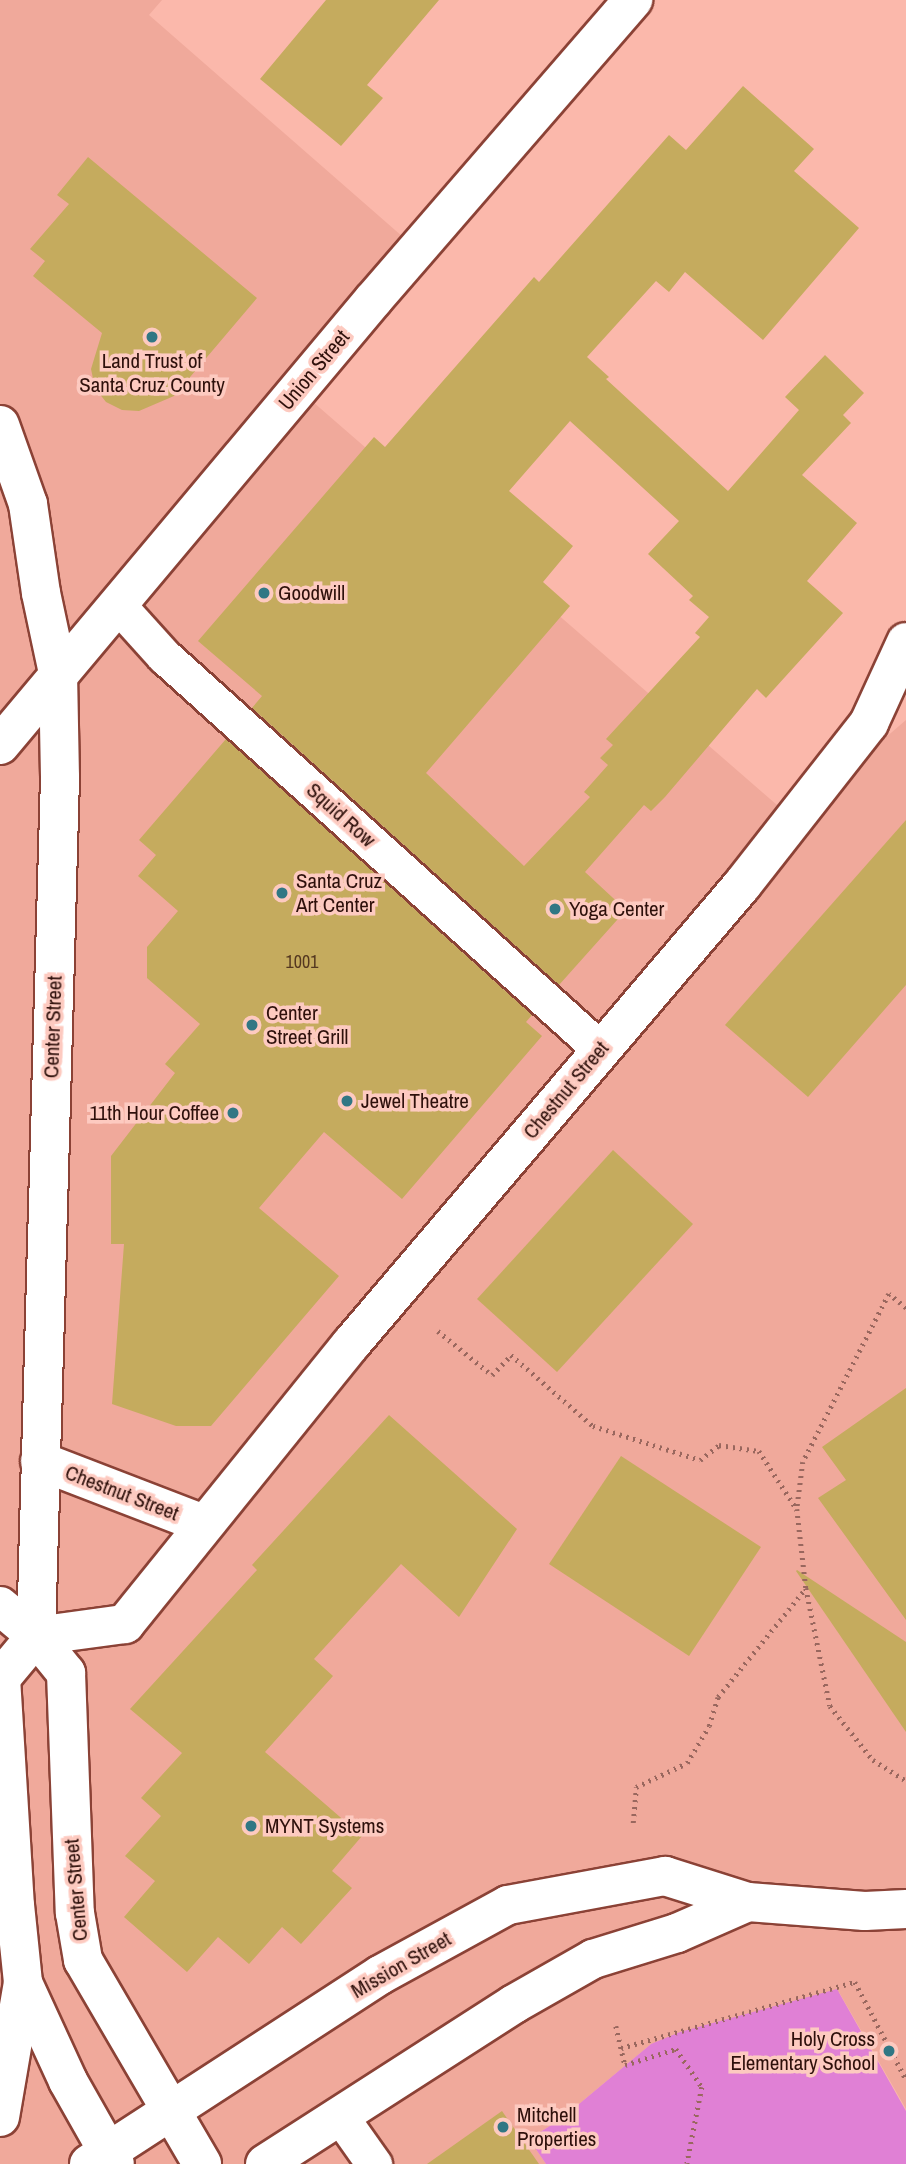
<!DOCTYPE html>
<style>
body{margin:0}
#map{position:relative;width:906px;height:2164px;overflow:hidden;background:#fbb8ab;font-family:"Archivo Narrow",sans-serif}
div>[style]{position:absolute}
.built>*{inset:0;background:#f0a99b}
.green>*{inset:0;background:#e080d5}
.building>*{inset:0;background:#c5ab5e}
.path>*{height:4.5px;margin-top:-2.25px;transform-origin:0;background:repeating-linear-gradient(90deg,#99675e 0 2px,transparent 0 7px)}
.roads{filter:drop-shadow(2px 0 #8b4236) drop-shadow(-2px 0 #8b4236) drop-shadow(0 2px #8b4236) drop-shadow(0 -2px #8b4236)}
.service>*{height:35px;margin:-17.5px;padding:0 17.5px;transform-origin:17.5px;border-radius:17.5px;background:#fff}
.minor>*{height:38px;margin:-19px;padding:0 19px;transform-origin:19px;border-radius:19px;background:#fff}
.tertiary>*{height:38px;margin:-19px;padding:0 19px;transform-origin:19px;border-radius:19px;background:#fff}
.secondary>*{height:38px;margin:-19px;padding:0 19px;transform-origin:19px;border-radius:19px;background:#fff}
.primary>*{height:38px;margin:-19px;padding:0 19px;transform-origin:19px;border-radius:19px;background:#fff}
.dots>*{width:19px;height:19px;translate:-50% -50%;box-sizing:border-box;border:4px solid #fdcac0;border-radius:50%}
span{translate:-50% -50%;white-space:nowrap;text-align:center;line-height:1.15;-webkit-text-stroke:7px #fdcac0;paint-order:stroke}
.number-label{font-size:18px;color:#543720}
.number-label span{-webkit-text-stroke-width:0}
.poi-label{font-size:21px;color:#2e100b}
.left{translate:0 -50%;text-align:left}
.right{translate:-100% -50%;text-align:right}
.street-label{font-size:21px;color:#2e100b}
</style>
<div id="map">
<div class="built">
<div style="clip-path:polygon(0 0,162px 0,149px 15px,411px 244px,290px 382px,792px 818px,906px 720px,906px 2109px,839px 1992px,651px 2044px,561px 2119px,529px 2139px,546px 2164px,0 2164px)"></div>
</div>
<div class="green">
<div style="clip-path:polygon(837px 1989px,906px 2111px,906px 2164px,546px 2164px,529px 2139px,561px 2119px,651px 2044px,680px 2032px)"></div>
</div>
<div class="building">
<div style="clip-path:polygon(326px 0,439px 0,367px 85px,383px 98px,341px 146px,260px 79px)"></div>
<div style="clip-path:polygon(evenodd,743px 86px,814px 149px,794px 171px,859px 228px,763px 340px,685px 272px,669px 292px,656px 281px,587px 357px,609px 377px,606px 379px,728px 491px,799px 410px,785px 397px,825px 355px,864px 393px,843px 415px,851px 423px,802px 475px,857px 523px,807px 581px,843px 613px,766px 698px,757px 689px,665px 797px,651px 811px,644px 805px,585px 872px,626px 910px,559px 985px,252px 708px,262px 696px,198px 641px,374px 437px,385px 447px,534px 277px,539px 282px,669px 135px,686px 150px,743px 86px,570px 421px,679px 521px,648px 554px,693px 596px,689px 600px,709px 617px,695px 633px,700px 637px,606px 739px,613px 745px,600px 758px,608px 765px,584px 792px,590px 797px,524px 866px,426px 773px,570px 606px,543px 582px,573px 546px,509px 491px,570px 421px)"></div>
<div style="clip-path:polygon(88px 157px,257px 298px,174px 396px,139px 411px,122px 410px,106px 402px,95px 388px,91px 369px,102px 333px,33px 276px,45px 261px,30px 249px,69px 204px,57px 195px)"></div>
<div style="clip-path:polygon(226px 739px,532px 1015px,526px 1022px,542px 1036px,402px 1199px,324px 1132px,259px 1208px,339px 1276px,211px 1426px,176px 1426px,112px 1404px,124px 1244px,111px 1244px,111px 1156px,175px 1073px,165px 1064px,200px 1024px,147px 978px,147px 947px,178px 911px,138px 876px,156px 855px,139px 840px)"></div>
<div style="clip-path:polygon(906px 820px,906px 985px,808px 1097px,725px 1025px)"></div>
<div style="clip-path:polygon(613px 1150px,693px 1224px,557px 1372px,477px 1299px)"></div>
<div style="clip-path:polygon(906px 1388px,906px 1620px,818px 1498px,846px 1480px,822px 1447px)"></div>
<div style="clip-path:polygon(389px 1415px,517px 1529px,459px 1617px,401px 1564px,314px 1659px,333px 1676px,265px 1752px,362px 1836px,332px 1871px,352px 1888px,301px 1944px,282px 1927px,249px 1964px,218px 1937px,187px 1972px,124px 1917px,155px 1881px,125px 1856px,161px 1816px,141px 1798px,182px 1753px,130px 1709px,257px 1570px,252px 1565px)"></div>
<div style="clip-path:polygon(621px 1456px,761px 1547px,689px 1656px,549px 1564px)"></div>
<div style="clip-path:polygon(797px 1570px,906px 1642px,906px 1732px,796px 1571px)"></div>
<div style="clip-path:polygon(502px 2111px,539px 2164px,427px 2164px)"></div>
</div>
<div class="path">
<div style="left:906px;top:1308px;width:22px;rotate:-141deg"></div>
<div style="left:889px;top:1294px;width:189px;rotate:117.1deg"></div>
<div style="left:803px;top:1462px;width:47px;rotate:97.3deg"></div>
<div style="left:797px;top:1509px;width:80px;rotate:83.5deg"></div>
<div style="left:806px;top:1588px;width:120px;rotate:78.5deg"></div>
<div style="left:830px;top:1706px;width:69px;rotate:51.5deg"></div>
<div style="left:873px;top:1760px;width:39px;rotate:32deg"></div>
<div style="left:438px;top:1331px;width:70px;rotate:39.2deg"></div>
<div style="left:492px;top:1375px;width:28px;rotate:-46deg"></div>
<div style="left:511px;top:1355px;width:108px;rotate:40.9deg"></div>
<div style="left:593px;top:1426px;width:112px;rotate:17.6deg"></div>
<div style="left:700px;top:1460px;width:24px;rotate:-38deg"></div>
<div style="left:719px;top:1445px;width:40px;rotate:8.5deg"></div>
<div style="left:759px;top:1451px;width:68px;rotate:57deg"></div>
<div style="left:633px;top:1823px;width:36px;rotate:-85deg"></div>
<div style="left:636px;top:1787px;width:56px;rotate:-25.2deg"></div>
<div style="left:687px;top:1763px;width:43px;rotate:-59.3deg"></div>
<div style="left:709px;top:1726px;width:30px;rotate:-73deg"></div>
<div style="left:718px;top:1697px;width:140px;rotate:-51.1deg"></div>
<div style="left:616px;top:2026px;width:40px;rotate:77deg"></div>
<div style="left:625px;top:2065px;width:53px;rotate:-17.4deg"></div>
<div style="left:676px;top:2049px;width:46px;rotate:55.6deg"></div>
<div style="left:702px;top:2087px;width:78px;rotate:101deg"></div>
<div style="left:621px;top:2048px;width:243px;rotate:-15.8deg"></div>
<div style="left:855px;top:1982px;width:110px;rotate:62.3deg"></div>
</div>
<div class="roads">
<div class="service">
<div style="left:117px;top:604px;width:70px;rotate:47.9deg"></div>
<div style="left:164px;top:656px;width:587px;rotate:42.03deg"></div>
<div style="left:340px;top:2116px;width:59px;rotate:54.7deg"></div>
</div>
<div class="minor">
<div style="left:0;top:745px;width:582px;rotate:-50.02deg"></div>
<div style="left:374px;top:299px;width:396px;rotate:-49.1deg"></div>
<div style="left:40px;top:1461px;width:175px;rotate:21.1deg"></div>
<div style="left:36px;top:1636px;width:90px;rotate:-7.7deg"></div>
<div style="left:125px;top:1624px;width:360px;rotate:-51.1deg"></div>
<div style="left:351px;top:1344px;width:603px;rotate:-49.57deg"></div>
<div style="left:742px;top:885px;width:206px;rotate:-51.9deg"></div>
<div style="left:869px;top:723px;width:89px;rotate:-65.4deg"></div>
</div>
<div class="tertiary">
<div style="left:0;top:1606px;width:47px;rotate:39.8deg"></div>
</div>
<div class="secondary">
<div style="left:0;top:425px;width:84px;rotate:70.5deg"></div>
<div style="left:28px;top:504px;width:90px;rotate:81.7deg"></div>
<div style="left:41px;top:593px;width:82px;rotate:78deg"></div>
<div style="left:58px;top:673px;width:104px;rotate:88.9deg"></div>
<div style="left:60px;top:777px;width:859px;rotate:91.6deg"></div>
<div style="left:36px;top:1636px;width:55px;rotate:129.8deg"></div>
<div style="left:1px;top:1678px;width:227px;rotate:86.5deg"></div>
<div style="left:15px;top:1905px;width:78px;rotate:84.1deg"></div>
<div style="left:23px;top:1983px;width:108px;rotate:65.3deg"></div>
<div style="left:68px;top:2081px;width:95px;rotate:60.5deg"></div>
<div style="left:36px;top:1636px;width:48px;rotate:51deg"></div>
<div style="left:66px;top:1673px;width:240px;rotate:87.9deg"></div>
<div style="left:75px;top:1913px;width:48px;rotate:80.3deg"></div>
<div style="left:83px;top:1960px;width:236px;rotate:59.7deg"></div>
</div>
<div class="primary">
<div style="left:0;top:2117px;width:136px;rotate:-80.3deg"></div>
<div style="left:89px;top:2164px;width:347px;rotate:-33deg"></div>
<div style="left:380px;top:1975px;width:146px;rotate:-28.7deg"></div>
<div style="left:508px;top:1905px;width:160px;rotate:-10.5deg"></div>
<div style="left:665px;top:1876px;width:87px;rotate:17.4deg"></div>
<div style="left:748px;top:1902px;width:117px;rotate:4.4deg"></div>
<div style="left:865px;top:1911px;width:41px;rotate:-2.8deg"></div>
<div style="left:265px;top:2164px;width:296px;rotate:-32.7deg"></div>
<div style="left:514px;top:2004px;width:91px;rotate:-29.7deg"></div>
<div style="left:593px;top:1959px;width:88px;rotate:-17.2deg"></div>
<div style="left:677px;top:1933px;width:77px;rotate:-23.6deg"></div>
</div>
</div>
<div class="dots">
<div style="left:152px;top:337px;background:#317784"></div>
<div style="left:264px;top:593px;background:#317784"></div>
<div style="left:282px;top:893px;background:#317784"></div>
<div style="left:555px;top:909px;background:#317784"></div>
<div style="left:252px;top:1025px;background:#317784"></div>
<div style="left:347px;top:1101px;background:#317784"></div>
<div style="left:233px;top:1113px;background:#317784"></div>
<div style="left:251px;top:1826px;background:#317784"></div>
<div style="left:889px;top:2051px;background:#317784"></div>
<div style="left:503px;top:2127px;background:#317784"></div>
</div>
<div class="number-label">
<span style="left:302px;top:962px">1001</span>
</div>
<div class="poi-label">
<span style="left:152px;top:373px">Land Trust of<br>Santa Cruz County</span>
<span class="left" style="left:278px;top:593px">Goodwill</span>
<span class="left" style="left:296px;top:893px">Santa Cruz<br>Art Center</span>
<span class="left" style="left:569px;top:909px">Yoga Center</span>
<span class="left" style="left:266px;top:1025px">Center<br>Street Grill</span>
<span class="left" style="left:361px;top:1101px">Jewel Theatre</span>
<span class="right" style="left:219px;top:1113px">11th Hour Coffee</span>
<span class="left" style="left:265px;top:1826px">MYNT Systems</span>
<span class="right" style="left:875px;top:2051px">Holy Cross<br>Elementary School</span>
<span class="left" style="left:517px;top:2127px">Mitchell<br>Properties</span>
</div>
<div class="street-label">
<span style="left:314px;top:370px;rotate:-50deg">Union Street</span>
<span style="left:341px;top:815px;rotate:42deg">Squid Row</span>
<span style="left:53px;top:1027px;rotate:-88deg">Center Street</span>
<span style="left:566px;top:1090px;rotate:-50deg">Chestnut Street</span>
<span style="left:122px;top:1493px;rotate:21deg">Chestnut Street</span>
<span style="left:76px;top:1890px;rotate:-95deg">Center Street</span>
<span style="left:401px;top:1965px;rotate:-30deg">Mission Street</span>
</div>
</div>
